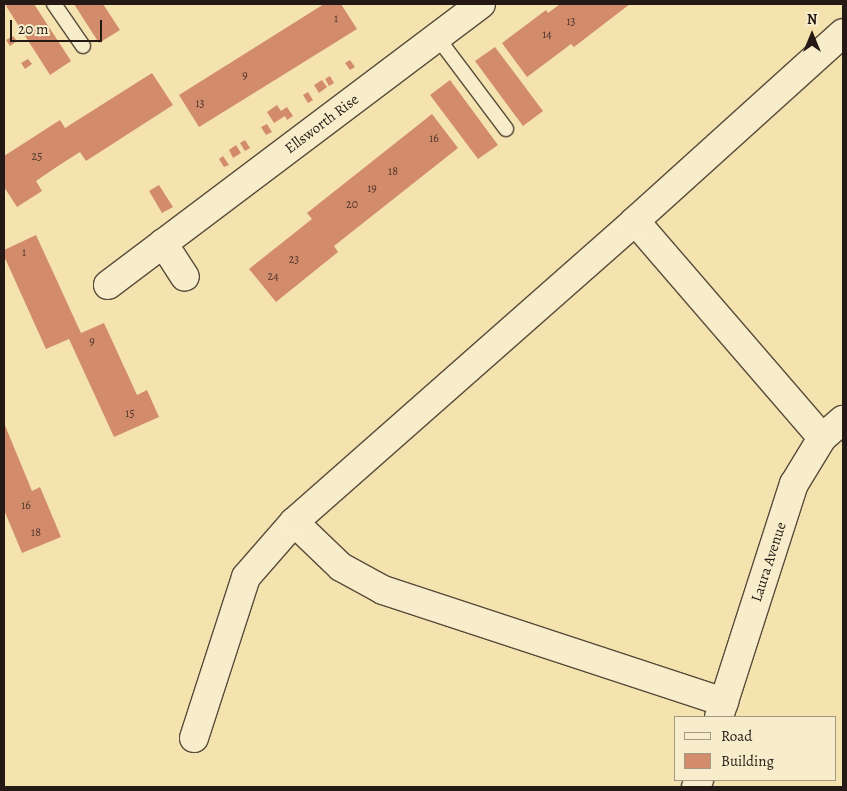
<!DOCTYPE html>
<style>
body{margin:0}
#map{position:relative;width:847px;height:791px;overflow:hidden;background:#f4e3af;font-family:Alegreya,serif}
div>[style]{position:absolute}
.building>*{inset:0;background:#d28c6c}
.roads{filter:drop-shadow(1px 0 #584c3b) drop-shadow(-1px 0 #584c3b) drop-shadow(0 1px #584c3b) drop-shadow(0 -1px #584c3b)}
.lane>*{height:14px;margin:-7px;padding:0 7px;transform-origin:7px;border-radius:7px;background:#f8edcb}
.street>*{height:28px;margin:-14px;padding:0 14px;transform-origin:14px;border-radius:14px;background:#f8edcb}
.secondary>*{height:28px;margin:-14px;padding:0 14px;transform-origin:14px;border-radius:14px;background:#f8edcb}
span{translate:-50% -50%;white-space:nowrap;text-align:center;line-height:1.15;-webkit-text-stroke:4px #f8edcb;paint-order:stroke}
.number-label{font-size:12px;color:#50362a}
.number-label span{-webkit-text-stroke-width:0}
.street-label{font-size:15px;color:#241914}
.frame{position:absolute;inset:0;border:5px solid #241914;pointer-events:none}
.legend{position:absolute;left:674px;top:716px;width:162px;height:65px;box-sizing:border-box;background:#f8edcb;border:1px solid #a39882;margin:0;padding:6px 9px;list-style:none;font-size:15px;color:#241914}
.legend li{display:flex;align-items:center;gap:10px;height:25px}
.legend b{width:25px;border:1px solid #a39882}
.north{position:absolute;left:787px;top:10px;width:50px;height:50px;-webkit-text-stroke:4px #f8edcb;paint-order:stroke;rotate:0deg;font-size:14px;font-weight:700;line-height:20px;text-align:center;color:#241914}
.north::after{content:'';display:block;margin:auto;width:18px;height:22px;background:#241914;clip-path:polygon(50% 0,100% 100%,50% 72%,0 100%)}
.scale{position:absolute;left:10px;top:20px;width:92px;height:22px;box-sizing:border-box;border:2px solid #241914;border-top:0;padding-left:6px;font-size:15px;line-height:18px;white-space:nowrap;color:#241914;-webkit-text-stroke:4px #f8edcb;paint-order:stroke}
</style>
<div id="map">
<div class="building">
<div style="clip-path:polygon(9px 4px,34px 4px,71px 61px,50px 75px,6px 6px)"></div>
<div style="clip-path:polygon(74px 4px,103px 4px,120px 30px,99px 43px)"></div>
<div style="clip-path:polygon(324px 4px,341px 4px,357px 29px,199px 127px,179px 95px)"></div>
<div style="clip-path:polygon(560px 4px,630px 4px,574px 47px,571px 44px,527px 77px,502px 43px,546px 10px,548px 13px)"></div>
<div style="clip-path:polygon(13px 36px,17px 41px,10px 46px,6px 40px)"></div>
<div style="clip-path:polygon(495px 47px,543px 111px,523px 126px,475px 61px)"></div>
<div style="clip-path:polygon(28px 59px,32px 64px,25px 69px,21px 63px)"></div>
<div style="clip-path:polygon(350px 60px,355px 67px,350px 70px,345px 63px)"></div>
<div style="clip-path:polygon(152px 73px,173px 105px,86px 161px,80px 152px,58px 166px,36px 181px,42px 191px,17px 207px,4px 187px,4px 156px,60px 120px,65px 128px)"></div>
<div style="clip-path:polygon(330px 76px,334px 83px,329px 86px,325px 79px)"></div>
<div style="clip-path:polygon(322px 80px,327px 87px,319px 93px,314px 85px)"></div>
<div style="clip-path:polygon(450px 80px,498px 145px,478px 159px,430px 95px)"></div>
<div style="clip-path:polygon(308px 92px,313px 100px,308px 103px,303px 95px)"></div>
<div style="clip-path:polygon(277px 105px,281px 111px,287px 107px,293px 116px,287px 120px,285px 116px,274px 123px,267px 112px)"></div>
<div style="clip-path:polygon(432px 114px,458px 148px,334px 246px,338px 252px,276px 302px,249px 269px,312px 219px,307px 213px)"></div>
<div style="clip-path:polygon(267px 124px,272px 132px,266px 135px,261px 127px)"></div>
<div style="clip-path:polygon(245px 140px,250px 148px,245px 151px,240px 143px)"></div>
<div style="clip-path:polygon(236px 145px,241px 153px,233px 158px,229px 150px)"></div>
<div style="clip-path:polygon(223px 156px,229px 165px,224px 167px,219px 159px)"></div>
<div style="clip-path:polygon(159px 185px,173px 207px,162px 213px,149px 191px)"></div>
<div style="clip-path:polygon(36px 235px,81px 333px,104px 323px,137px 395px,147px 390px,159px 417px,114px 437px,69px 339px,46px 349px,4px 256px,4px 250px)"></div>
<div style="clip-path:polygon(4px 423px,32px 491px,40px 487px,61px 537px,22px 553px,4px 510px)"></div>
</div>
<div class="roads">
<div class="lane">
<div style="left:54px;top:4px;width:51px;rotate:55.4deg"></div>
<div style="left:437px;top:37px;width:115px;rotate:53.1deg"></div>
</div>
<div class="street">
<div style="left:635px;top:221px;width:286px;rotate:49.2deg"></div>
<div style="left:163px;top:243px;width:40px;rotate:57.1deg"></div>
<div style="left:108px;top:285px;width:467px;rotate:-37deg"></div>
<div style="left:294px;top:522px;width:65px;rotate:43.8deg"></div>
<div style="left:341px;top:567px;width:48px;rotate:28.7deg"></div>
<div style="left:383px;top:590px;width:359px;rotate:18.2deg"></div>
<div style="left:194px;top:738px;width:169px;rotate:-72.1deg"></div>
<div style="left:246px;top:577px;width:73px;rotate:-48.9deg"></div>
<div style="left:294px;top:522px;width:455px;rotate:-41.4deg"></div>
<div style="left:635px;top:221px;width:280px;rotate:-42.1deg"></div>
</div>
<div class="secondary">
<div style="left:719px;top:717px;width:245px;rotate:-72.2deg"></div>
<div style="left:794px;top:484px;width:54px;rotate:-58.7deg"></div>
<div style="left:822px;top:438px;width:28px;rotate:-41deg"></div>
<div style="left:696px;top:787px;width:8px;rotate:-67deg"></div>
</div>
</div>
<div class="number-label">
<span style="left:336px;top:19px">1</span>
<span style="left:571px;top:22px">13</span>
<span style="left:547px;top:35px">14</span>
<span style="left:245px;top:76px">9</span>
<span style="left:200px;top:104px">13</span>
<span style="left:434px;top:139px">16</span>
<span style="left:37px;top:157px">25</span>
<span style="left:393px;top:172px">18</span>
<span style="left:372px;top:189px">19</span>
<span style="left:352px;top:205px">20</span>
<span style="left:24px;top:253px">1</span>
<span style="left:294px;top:260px">23</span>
<span style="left:273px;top:277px">24</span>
<span style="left:92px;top:342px">9</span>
<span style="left:130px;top:414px">15</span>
<span style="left:26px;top:506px">16</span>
<span style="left:36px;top:533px">18</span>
</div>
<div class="street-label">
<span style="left:322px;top:124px;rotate:-37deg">Ellsworth Rise</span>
<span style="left:769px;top:562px;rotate:-72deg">Laura Avenue</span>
</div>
<div class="frame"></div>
<ul class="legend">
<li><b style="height:6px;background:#f8edcb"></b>Road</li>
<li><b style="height:14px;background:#d28c6c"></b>Building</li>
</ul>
<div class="north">N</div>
<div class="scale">20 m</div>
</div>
